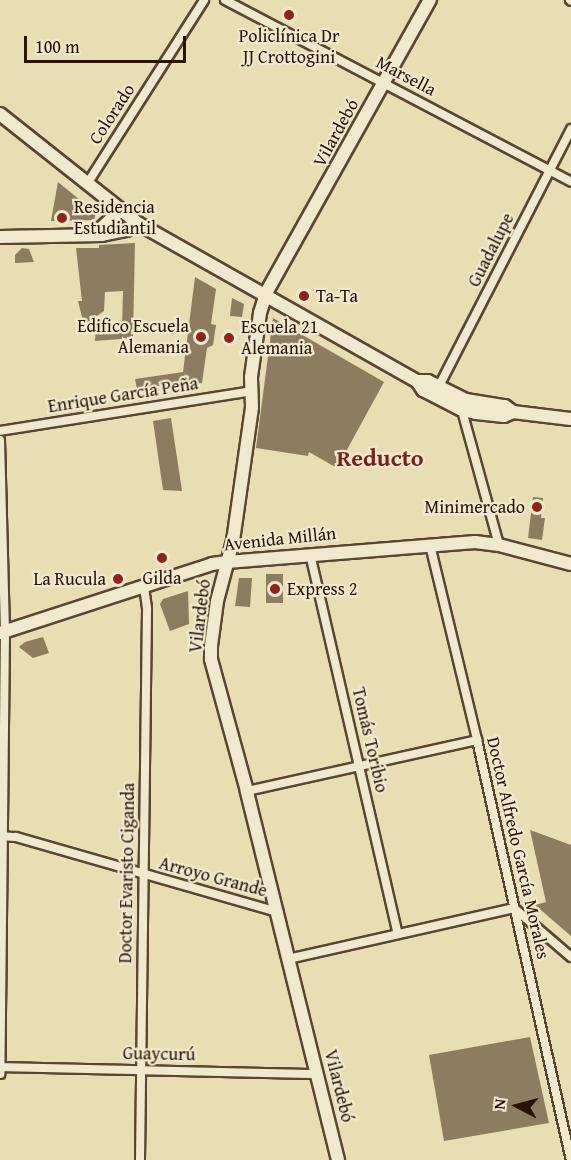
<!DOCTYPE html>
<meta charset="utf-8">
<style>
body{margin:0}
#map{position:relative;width:571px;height:1160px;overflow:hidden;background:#e8ddb3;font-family:"Gentium Book Plus",serif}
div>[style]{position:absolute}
.building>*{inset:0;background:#8d7c60}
.roads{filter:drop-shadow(2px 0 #5a4532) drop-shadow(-2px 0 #5a4532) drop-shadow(0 2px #5a4532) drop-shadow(0 -2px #5a4532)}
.street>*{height:8px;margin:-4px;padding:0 4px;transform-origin:4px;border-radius:4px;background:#f0e9ce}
.secondary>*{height:12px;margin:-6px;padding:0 6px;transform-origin:6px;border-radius:6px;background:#f0e9ce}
.dots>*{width:16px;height:16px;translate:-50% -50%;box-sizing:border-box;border:3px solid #f0e9ce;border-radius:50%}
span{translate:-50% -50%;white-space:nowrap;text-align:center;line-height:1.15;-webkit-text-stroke:4.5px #f0e9ce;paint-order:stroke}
.poi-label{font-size:18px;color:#2a1207}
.left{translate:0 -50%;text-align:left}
.right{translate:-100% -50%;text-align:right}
.street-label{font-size:18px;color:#2a1207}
.district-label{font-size:24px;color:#7a1f14;font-weight:700}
.north{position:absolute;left:487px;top:1076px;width:60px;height:60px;-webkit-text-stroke:4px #f0e9ce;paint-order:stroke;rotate:276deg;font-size:16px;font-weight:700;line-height:24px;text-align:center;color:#2a1207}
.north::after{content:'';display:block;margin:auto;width:21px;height:27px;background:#2a1207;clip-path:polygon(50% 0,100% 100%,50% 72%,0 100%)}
.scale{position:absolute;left:24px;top:36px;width:162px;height:27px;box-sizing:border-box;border:3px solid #2a1207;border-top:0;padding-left:8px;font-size:18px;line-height:21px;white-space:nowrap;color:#2a1207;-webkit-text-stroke:4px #f0e9ce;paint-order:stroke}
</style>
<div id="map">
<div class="building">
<div style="clip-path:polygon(58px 182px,96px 213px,94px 220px,51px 221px)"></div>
<div style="clip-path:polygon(135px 243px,133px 338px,95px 341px,96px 328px,122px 328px,123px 291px,105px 292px,104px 311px,84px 325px,78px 301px,82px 301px,76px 248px,99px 248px,99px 245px)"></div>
<div style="clip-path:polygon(22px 248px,29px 249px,34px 262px,15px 263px,15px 255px)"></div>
<div style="clip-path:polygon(195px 277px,216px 289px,211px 324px,216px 325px,213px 345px,207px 348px,202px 383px,179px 386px,179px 383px,137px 389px,135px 379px,183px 372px)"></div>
<div style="clip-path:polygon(232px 298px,244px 304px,242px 317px,230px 316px)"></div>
<div style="clip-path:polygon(273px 318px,384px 382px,337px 468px,309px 452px,308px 456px,256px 448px)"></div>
<div style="clip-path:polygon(171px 418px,182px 491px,163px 490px,153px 421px)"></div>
<div style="clip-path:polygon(533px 497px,543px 498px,541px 518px,545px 518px,542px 540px,528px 538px)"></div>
<div style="clip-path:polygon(266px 574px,283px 574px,283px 603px,266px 603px)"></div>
<div style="clip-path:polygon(239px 578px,252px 578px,250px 607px,235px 606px)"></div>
<div style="clip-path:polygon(188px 591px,189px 624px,170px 631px,160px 604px,163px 599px)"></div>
<div style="clip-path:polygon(43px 637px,49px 653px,33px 658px,19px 647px,25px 642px)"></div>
<div style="clip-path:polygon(530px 830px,571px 845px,571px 936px,535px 905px,546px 902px)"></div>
<div style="clip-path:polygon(530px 1037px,549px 1123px,444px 1141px,429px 1055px)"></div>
</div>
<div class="roads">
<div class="street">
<div style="left:225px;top:0;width:391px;rotate:27.7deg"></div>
<div style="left:570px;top:0;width:1px;rotate:45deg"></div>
<div style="left:87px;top:184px;width:218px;rotate:-57.5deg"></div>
<div style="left:439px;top:386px;width:289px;rotate:-62.8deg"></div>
<div style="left:461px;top:407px;width:143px;rotate:74.6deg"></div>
<div style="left:0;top:431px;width:255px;rotate:-9deg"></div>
<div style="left:0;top:440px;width:192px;rotate:88.5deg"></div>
<div style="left:5px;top:632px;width:442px;rotate:90.6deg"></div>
<div style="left:430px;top:545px;width:201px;rotate:76.4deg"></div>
<div style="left:477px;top:740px;width:430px;rotate:77.4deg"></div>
<div style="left:310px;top:554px;width:390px;rotate:77deg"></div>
<div style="left:247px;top:791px;width:236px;rotate:-12.5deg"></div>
<div style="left:0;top:836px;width:16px;rotate:4deg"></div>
<div style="left:16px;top:837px;width:273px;rotate:16deg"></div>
<div style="left:288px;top:959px;width:232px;rotate:-12.7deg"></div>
<div style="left:514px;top:908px;width:75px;rotate:40.7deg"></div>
<div style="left:0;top:1067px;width:317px;rotate:1.3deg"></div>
<div style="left:140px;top:1160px;width:552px;rotate:-89.27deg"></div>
<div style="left:147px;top:608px;width:22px;rotate:-98deg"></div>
</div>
<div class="secondary">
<div style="left:0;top:114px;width:177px;rotate:38.4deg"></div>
<div style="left:139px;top:224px;width:319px;rotate:29.5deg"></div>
<div style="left:417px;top:381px;width:11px;rotate:56deg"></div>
<div style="left:423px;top:390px;width:42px;rotate:27.2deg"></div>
<div style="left:460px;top:409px;width:16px;rotate:14deg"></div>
<div style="left:476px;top:413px;width:28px;rotate:6deg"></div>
<div style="left:504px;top:416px;width:10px;rotate:-24deg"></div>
<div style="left:95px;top:234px;width:34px;rotate:-43deg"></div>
<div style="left:0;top:237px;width:102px;rotate:-1.1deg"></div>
<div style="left:102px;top:235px;width:25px;rotate:-12deg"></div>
<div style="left:126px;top:230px;width:14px;rotate:-25deg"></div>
<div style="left:417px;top:381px;width:11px"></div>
<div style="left:428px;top:381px;width:42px;rotate:26.6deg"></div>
<div style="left:466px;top:400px;width:39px;rotate:9deg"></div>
<div style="left:505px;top:406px;width:10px;rotate:37deg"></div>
<div style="left:513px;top:412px;width:58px;rotate:6.9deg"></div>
<div style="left:0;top:633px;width:223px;rotate:-18deg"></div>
<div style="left:212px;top:564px;width:15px;rotate:-8deg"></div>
<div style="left:227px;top:562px;width:249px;rotate:-4.6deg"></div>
<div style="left:475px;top:542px;width:24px;rotate:7deg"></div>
<div style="left:499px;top:545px;width:74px;rotate:14.8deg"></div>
<div style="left:338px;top:1160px;width:380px;rotate:-103.9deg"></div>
<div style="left:247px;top:791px;width:137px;rotate:-105.3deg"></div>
<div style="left:211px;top:659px;width:13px;rotate:-90deg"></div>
<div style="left:211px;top:646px;width:45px;rotate:-82.4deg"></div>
<div style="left:217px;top:601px;width:62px;rotate:-75.1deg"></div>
<div style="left:233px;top:541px;width:135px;rotate:-81.9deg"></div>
<div style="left:252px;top:407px;width:30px;rotate:-92deg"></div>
<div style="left:251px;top:377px;width:65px;rotate:-82deg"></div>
<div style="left:260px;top:313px;width:21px;rotate:-73deg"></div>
<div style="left:266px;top:293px;width:336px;rotate:-60.8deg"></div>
</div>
</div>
<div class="dots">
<div style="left:289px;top:15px;background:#8f2418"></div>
<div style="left:62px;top:218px;background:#8f2418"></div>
<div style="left:304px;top:296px;background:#8f2418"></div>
<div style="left:201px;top:337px;background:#8f2418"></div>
<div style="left:229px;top:338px;background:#8f2418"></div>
<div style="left:537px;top:507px;background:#8f2418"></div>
<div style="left:162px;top:558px;background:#8f2418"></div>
<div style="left:118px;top:579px;background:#8f2418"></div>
<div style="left:275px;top:589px;background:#8f2418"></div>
</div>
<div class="poi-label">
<span style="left:289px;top:47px">Policlínica Dr<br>JJ Crottogini</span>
<span class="left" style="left:74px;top:218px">Residencia<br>Estudiantil</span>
<span class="left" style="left:316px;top:296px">Ta-Ta</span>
<span class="right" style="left:189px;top:337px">Edifico Escuela<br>Alemania</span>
<span class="left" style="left:241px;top:338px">Escuela 21<br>Alemania</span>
<span class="right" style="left:525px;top:507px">Minimercado</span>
<span style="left:162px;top:578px">Gilda</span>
<span class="right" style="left:106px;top:579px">La Rucula</span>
<span class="left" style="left:287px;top:589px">Express 2</span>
</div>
<div class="street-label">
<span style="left:406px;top:76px;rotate:28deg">Marsella</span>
<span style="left:112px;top:114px;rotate:-57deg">Colorado</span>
<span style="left:336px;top:133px;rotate:-61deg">Vilardebó</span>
<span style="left:491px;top:250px;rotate:-63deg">Guadalupe</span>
<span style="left:123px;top:395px;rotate:-9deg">Enrique García Peña</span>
<span style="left:280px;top:539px;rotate:-6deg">Avenida Millán</span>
<span style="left:200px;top:616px;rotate:-83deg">Vilardebó</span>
<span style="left:370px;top:740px;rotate:77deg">Tomás Toribio</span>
<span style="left:518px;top:848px;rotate:77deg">Doctor Alfredo García Morales</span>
<span style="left:127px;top:873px;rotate:-89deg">Doctor Evaristo Ciganda</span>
<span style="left:213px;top:877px;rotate:15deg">Arroyo Grande</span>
<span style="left:159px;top:1054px;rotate:1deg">Guaycurú</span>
<span style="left:339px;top:1086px;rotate:76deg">Vilardebó</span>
</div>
<div class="district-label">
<span style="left:380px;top:458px">Reducto</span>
</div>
<div class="north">N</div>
<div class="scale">100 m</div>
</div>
